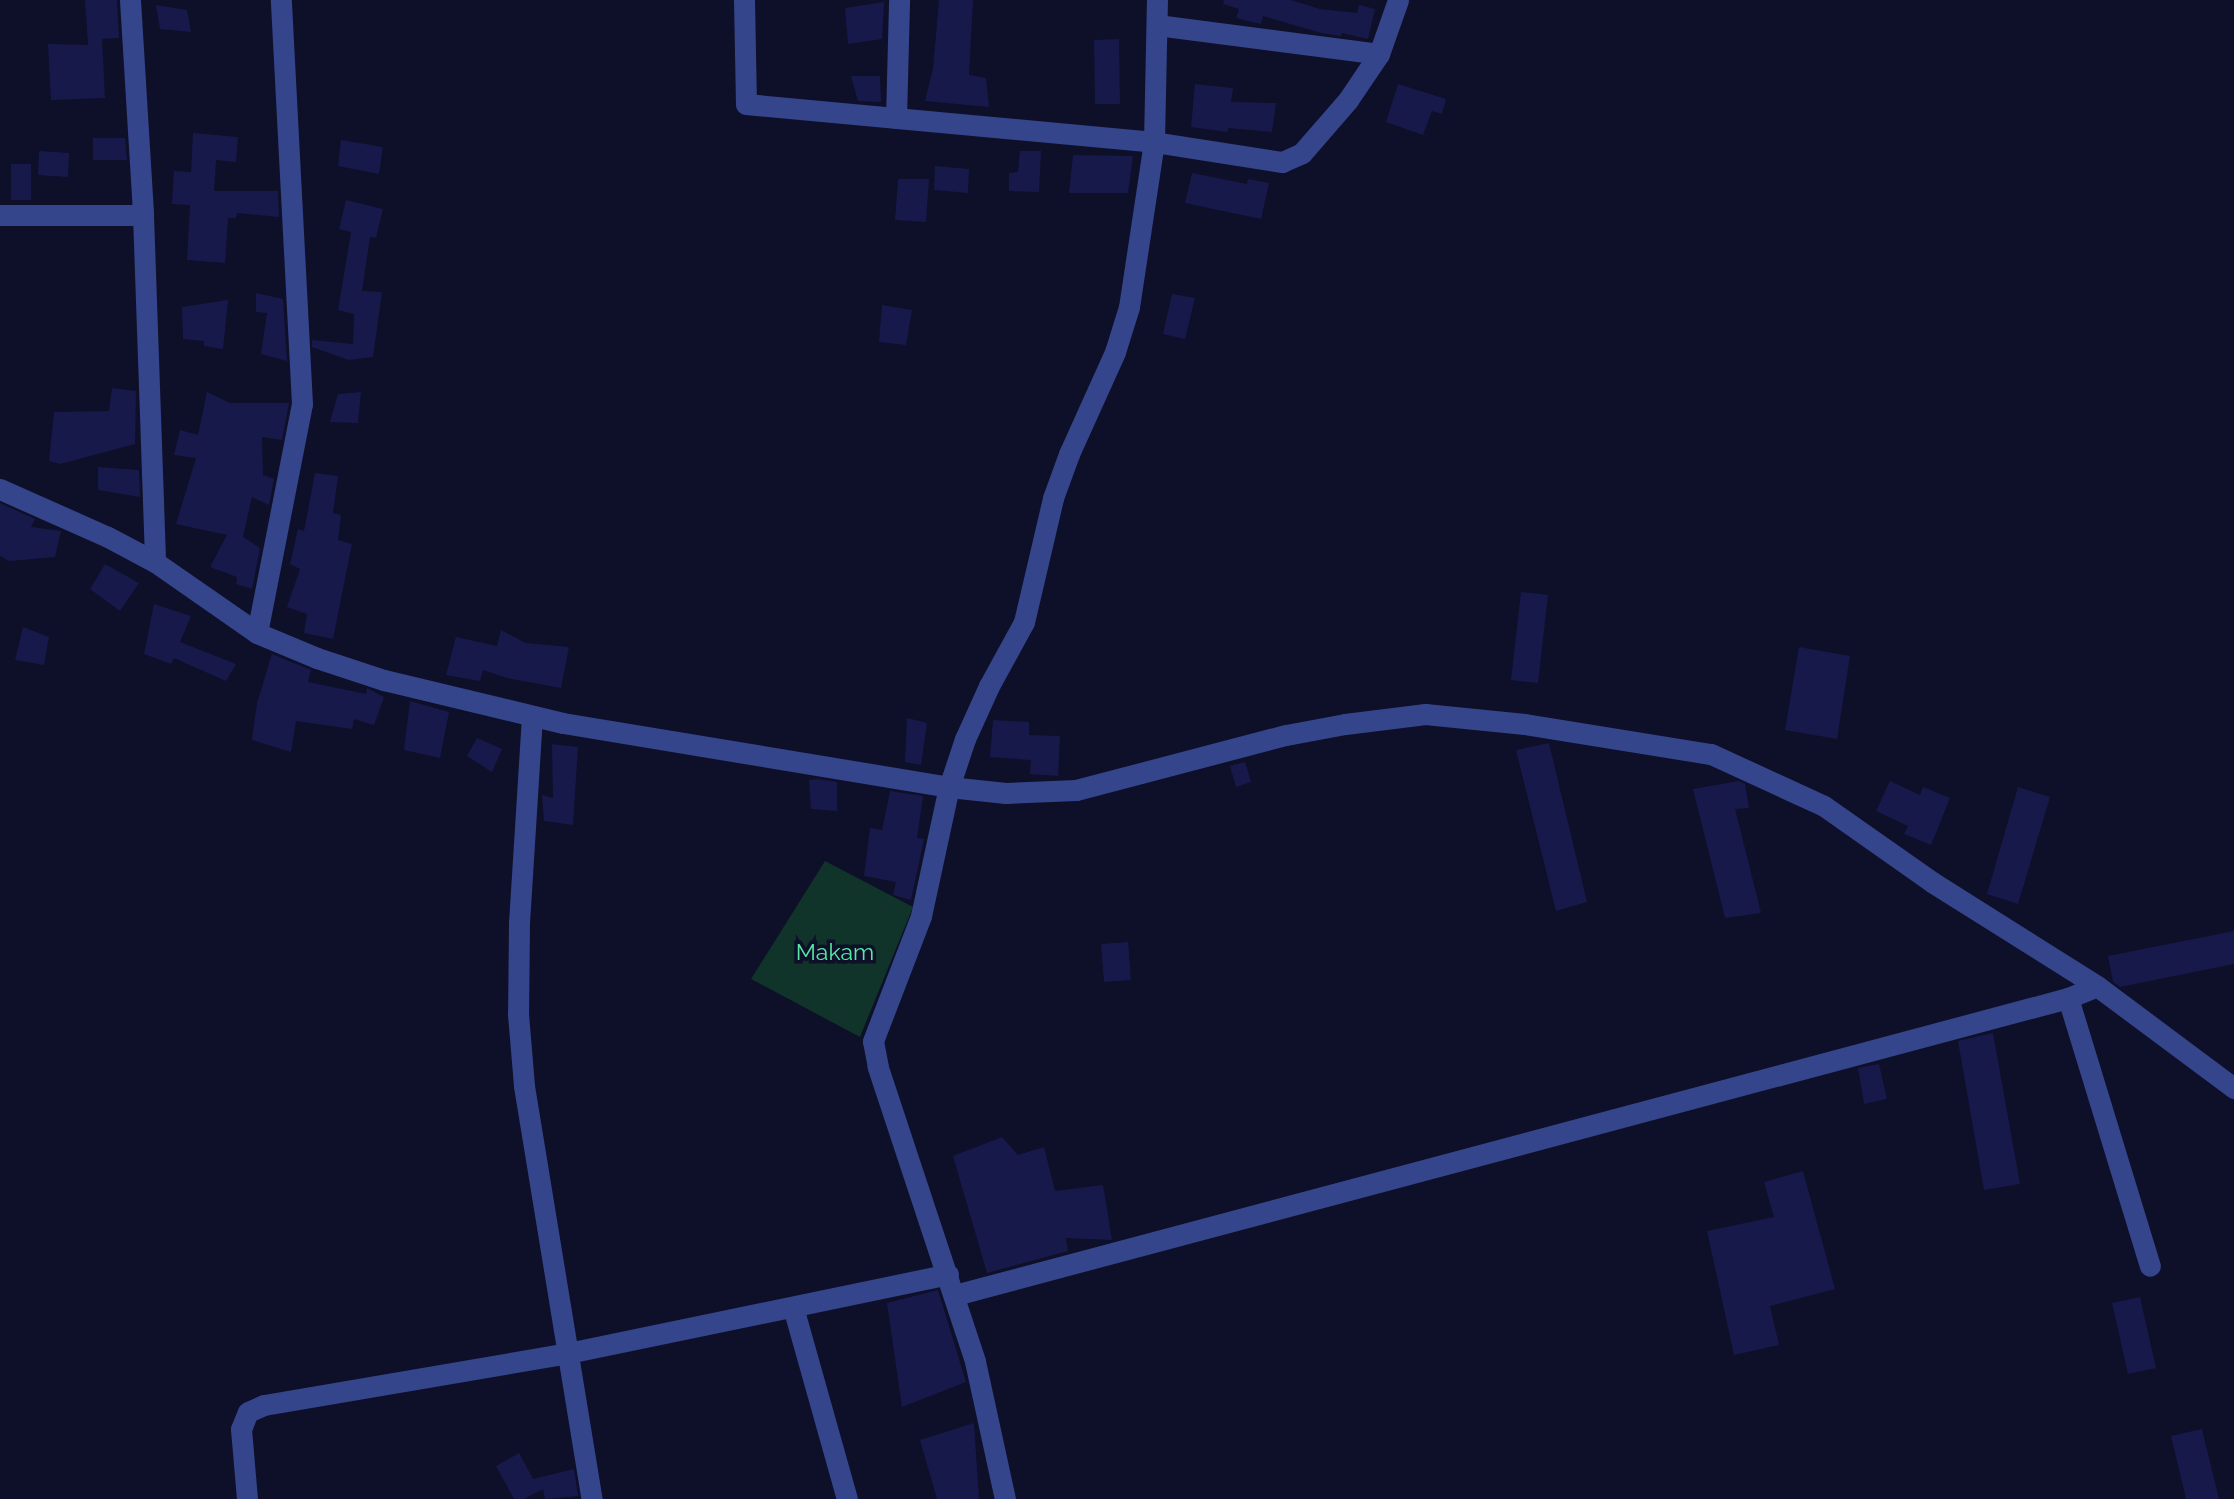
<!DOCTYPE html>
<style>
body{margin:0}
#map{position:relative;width:2234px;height:1499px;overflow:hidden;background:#0e0f28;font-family:Raleway,sans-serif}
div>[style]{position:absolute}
.green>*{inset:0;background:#10332a}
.building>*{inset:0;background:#18194b}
.minor>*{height:21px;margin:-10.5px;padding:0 10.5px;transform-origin:10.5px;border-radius:10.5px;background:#35458b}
span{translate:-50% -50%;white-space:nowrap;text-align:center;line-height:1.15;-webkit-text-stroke:7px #0e0f28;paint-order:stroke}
.park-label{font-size:23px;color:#56eaa4}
</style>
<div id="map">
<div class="green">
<div style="clip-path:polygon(825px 861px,913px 907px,860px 1037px,751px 979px)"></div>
</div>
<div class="building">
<div style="clip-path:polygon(85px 0,117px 0,119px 38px,102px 39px,105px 98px,51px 100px,48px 44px,88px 45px)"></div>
<div style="clip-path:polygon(939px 0,973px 0,969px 75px,986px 78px,989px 107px,925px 101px,933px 69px)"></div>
<div style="clip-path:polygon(1224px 0,1291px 0,1320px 9px,1357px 13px,1359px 5px,1375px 9px,1368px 39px,1342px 33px,1341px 36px,1321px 33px,1263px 16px,1261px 24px,1236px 18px,1239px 9px,1223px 4px)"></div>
<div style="clip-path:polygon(884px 2px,882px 39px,848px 44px,845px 8px)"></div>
<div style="clip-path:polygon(156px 5px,187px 10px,191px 32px,160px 29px)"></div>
<div style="clip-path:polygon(1119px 39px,1120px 104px,1095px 104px,1094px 40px)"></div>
<div style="clip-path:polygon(851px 76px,880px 76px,881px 102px,858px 101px)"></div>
<div style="clip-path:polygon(1195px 84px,1233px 88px,1231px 102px,1276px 103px,1272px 132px,1228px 128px,1228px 132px,1191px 127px)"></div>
<div style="clip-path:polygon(1398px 84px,1446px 99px,1442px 114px,1432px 111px,1423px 135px,1386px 122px)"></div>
<div style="clip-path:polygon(193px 133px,238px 137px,236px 162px,216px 160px,214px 191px,278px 191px,279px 217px,237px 213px,236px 218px,228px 218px,225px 263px,187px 260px,190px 205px,172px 204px,174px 171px,191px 172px)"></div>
<div style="clip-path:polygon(93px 138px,125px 138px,127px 160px,93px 160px)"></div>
<div style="clip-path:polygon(341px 140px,383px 147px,379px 174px,338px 166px)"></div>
<div style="clip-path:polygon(39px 151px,69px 153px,68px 177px,38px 175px)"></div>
<div style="clip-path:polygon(1020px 151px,1041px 151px,1039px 192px,1009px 191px,1009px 173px,1018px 172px)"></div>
<div style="clip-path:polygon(1073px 155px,1133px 156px,1128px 193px,1069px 193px)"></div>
<div style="clip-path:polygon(11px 164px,31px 164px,31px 200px,11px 200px)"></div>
<div style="clip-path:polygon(935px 166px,969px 169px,968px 193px,934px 190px)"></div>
<div style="clip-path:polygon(1192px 173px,1247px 184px,1248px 179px,1269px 183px,1261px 219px,1185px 203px)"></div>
<div style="clip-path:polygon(898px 179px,929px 179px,926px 222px,895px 220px)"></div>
<div style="clip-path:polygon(346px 200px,383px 209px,376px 238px,370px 237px,362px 291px,382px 292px,373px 357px,349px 360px,312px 347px,312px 340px,353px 344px,354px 314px,338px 310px,351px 232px,339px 229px)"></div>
<div style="clip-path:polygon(256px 293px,283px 299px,287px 361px,261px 354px,267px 313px,256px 312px)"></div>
<div style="clip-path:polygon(1172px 294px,1195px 298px,1185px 339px,1163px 334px)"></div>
<div style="clip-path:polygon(228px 300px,223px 349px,204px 346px,204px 341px,183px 339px,182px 307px)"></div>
<div style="clip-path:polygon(882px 305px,912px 310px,906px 345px,879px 342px)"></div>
<div style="clip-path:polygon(112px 388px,136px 391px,135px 444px,60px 464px,49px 461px,54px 412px,109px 411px)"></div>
<div style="clip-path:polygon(207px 392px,230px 403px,289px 403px,282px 440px,262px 437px,263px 475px,274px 479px,269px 505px,252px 497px,243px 537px,260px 548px,252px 589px,236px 584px,237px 577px,210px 567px,227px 535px,176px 524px,196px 458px,174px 455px,180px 430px,198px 435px)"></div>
<div style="clip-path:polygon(361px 392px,358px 423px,330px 422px,338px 394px)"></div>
<div style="clip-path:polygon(98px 467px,139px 470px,140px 497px,98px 490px)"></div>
<div style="clip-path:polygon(315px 473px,338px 476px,333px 513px,341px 515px,338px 540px,352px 544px,333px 639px,304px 633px,307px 614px,287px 607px,300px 569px,290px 564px,298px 529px,304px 531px)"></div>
<div style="clip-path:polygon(0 503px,35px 519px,31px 527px,61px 531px,55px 557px,9px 561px,0 556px)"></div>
<div style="clip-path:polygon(105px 564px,139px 583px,120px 611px,90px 589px)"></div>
<div style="clip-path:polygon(1521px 592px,1548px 595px,1538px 683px,1511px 680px)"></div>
<div style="clip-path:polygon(154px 604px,191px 616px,180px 642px,236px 664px,226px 681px,174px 658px,171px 664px,144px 654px)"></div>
<div style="clip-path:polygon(23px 627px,49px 637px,44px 665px,15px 660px)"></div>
<div style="clip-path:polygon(501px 630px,526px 643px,569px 647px,561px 688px,507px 678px,483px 670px,480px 681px,446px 675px,456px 637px,497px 646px)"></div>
<div style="clip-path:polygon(1799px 647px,1850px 656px,1837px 739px,1785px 730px)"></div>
<div style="clip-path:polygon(272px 654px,311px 670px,308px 682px,366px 694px,367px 688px,384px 697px,374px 725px,354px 719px,352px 729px,296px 721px,291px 752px,252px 740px,257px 703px)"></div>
<div style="clip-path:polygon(410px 701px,449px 712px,440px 758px,404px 750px)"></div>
<div style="clip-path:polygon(907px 718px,927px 723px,921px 765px,905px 762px)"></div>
<div style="clip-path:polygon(993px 720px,1029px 722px,1029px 735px,1060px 736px,1058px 776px,1030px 774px,1031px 760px,990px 757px)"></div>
<div style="clip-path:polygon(477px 738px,502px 749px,492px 772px,467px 756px)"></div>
<div style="clip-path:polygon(1549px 743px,1587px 902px,1556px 911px,1516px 750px)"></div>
<div style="clip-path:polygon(552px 744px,578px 747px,573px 825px,544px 821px,542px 795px,553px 798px)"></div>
<div style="clip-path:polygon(1245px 762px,1251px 782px,1236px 787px,1230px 766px)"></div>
<div style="clip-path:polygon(818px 779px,837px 782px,837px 811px,811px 809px,809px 780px)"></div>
<div style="clip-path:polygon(1739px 781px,1745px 784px,1749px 808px,1735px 809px,1761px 913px,1725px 918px,1693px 789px)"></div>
<div style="clip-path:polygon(1890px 781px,1920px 795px,1923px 787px,1950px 798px,1931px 845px,1904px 834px,1908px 826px,1876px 811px)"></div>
<div style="clip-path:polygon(2018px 787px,2050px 797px,2018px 904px,1987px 894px)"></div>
<div style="clip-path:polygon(890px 791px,923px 796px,917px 838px,924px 839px,911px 900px,893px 895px,896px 882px,864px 876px,870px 828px,882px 830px)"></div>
<div style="clip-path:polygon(2234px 931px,2234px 964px,2120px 987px,2113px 982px,2108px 956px)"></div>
<div style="clip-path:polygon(1128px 942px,1131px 980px,1104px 982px,1101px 944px)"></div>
<div style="clip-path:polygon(1993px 1033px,2020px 1184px,1984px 1190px,1958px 1041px)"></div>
<div style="clip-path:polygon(1879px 1064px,1887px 1099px,1864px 1104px,1858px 1068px)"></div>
<div style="clip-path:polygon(1002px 1137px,1018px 1155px,1044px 1147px,1055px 1191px,1103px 1185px,1112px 1240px,1066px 1238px,1068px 1251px,987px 1273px,953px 1156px)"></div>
<div style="clip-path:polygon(1803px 1171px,1835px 1289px,1770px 1306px,1779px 1345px,1734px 1355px,1707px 1231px,1774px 1217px,1764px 1182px)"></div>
<div style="clip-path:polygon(938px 1290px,966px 1382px,902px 1407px,887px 1303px)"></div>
<div style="clip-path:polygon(2140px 1297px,2156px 1368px,2128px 1374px,2112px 1303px)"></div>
<div style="clip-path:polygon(974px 1423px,979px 1499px,937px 1499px,920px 1440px)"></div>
<div style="clip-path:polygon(2202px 1429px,2219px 1499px,2186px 1499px,2171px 1436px)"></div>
<div style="clip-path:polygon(519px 1453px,533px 1479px,574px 1469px,578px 1496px,545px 1499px,543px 1489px,524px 1499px,514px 1499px,496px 1466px)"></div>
</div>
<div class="minor">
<div style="left:130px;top:0;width:215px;rotate:86.5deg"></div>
<div style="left:143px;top:215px;width:347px;rotate:88deg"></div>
<div style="left:744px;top:0;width:104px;rotate:88.9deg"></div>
<div style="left:746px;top:104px;width:410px;rotate:5.3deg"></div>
<div style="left:1154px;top:142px;width:130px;rotate:8.9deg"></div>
<div style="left:1282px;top:162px;width:22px;rotate:-24deg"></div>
<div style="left:1302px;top:153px;width:70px;rotate:-49deg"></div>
<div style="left:1348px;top:100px;width:55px;rotate:-56deg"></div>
<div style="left:1379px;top:54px;width:57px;rotate:-70.6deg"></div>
<div style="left:1157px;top:25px;width:224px;rotate:7.4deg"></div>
<div style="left:896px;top:118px;width:118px;rotate:-88.5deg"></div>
<div style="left:0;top:215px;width:143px"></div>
<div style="left:0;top:489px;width:118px;rotate:24deg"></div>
<div style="left:108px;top:537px;width:53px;rotate:28deg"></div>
<div style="left:155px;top:562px;width:124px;rotate:34.8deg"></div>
<div style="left:257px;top:633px;width:65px;rotate:22.6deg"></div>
<div style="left:317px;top:658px;width:71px;rotate:18.2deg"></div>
<div style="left:384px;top:680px;width:184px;rotate:13.5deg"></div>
<div style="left:563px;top:723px;width:391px;rotate:9.4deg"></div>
<div style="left:949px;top:787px;width:57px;rotate:6deg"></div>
<div style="left:1006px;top:793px;width:70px;rotate:-2.5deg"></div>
<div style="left:1076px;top:790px;width:217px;rotate:-14.7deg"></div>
<div style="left:1286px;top:735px;width:60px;rotate:-10.6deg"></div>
<div style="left:1345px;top:724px;width:81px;rotate:-7.1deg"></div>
<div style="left:1425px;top:714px;width:100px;rotate:5.7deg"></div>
<div style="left:1525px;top:724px;width:188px;rotate:9.2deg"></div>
<div style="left:1711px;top:754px;width:124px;rotate:24.7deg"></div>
<div style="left:1824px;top:806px;width:132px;rotate:35.1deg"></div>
<div style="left:1932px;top:882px;width:195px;rotate:32.2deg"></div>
<div style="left:2097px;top:986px;width:171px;rotate:36.7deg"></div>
<div style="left:257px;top:633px;width:233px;rotate:-78.9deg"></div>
<div style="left:302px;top:404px;width:405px;rotate:-93deg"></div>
<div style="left:532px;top:716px;width:207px;rotate:93.6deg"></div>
<div style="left:519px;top:923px;width:91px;rotate:90.6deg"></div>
<div style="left:518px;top:1014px;width:72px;rotate:85.2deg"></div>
<div style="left:524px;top:1086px;width:419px;rotate:80.7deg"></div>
<div style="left:2068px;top:998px;width:280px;rotate:73deg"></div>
<div style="left:955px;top:1295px;width:1152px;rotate:-14.94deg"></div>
<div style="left:2068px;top:998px;width:31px;rotate:-22deg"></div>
<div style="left:793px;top:1307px;width:199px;rotate:74.3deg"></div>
<div style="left:247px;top:1499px;width:70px;rotate:-94.9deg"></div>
<div style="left:241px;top:1429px;width:18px;rotate:-68deg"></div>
<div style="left:248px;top:1412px;width:17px;rotate:-24deg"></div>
<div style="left:264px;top:1405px;width:308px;rotate:-9.7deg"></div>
<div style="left:568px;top:1353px;width:388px;rotate:-11.7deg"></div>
<div style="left:1005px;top:1499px;width:141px;rotate:-102.3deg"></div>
<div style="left:975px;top:1361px;width:310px;rotate:-108.3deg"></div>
<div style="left:878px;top:1067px;width:26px;rotate:-101deg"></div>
<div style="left:873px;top:1041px;width:134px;rotate:-69deg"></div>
<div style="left:921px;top:916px;width:132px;rotate:-77.8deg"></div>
<div style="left:949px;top:787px;width:51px;rotate:-71.6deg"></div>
<div style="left:965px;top:739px;width:58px;rotate:-65.6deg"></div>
<div style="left:989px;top:686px;width:73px;rotate:-61.3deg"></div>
<div style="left:1024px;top:622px;width:127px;rotate:-76.8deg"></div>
<div style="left:1053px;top:498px;width:47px;rotate:-70deg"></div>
<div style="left:1069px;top:454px;width:112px;rotate:-65.7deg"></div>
<div style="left:1115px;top:352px;width:47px;rotate:-72.7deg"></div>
<div style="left:1129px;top:307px;width:167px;rotate:-81.4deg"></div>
<div style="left:1154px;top:142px;width:142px;rotate:-88.8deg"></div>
</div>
<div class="park-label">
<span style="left:835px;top:952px">Makam</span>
</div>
</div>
